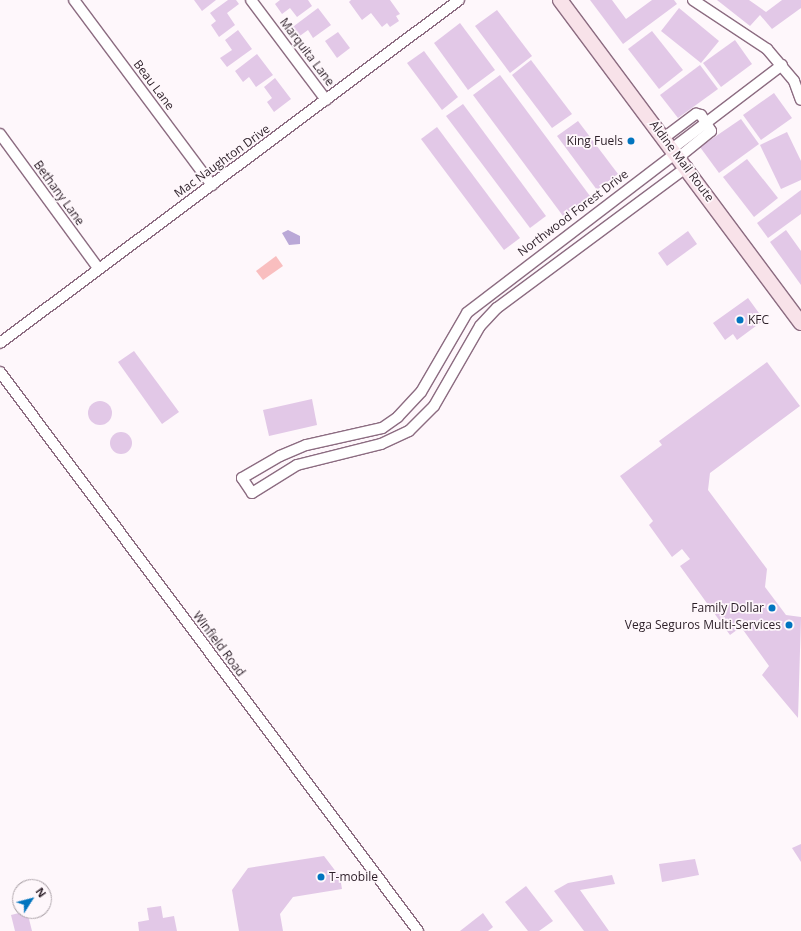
<!DOCTYPE html>
<style>
body{margin:0}
#map{position:relative;width:801px;height:931px;overflow:hidden;background:#fef7fb;font-family:"Open Sans",sans-serif}
div>[style]{position:absolute}
.green>*{inset:0;background:#f9bebf}
.water>*{inset:0;background:#baa8d7}
.building>*{inset:0;background:#e2c8e7}
.round{border-radius:50%}
.roads{filter:drop-shadow(1px 0 #8c6c81) drop-shadow(-1px 0 #8c6c81) drop-shadow(0 1px #8c6c81) drop-shadow(0 -1px #8c6c81)}
.street>*{height:10px;margin:-5px;padding:0 5px;transform-origin:5px;border-radius:5px;background:#fff}
.secondary>*{height:14px;margin:-7px;padding:0 7px;transform-origin:7px;border-radius:7px;background:#f8e2e9}
.dots>*{width:11px;height:11px;translate:-50% -50%;box-sizing:border-box;border:2px solid #fef7fb;border-radius:50%}
span{translate:-50% -50%;white-space:nowrap;text-align:center;line-height:1.15;-webkit-text-stroke:3.5px #fef7fb;paint-order:stroke}
.street-label{font-size:12px;color:#2c1f28}
.poi-label{font-size:12px;color:#2c1f28}
.right{translate:-100% -50%;text-align:right}
.left{translate:0 -50%;text-align:left}
.north{position:absolute;left:12px;top:879px;width:40px;height:40px;box-sizing:border-box;background:#fef7fb;border:1px solid #aaa1a7;border-radius:50%;rotate:54deg;font-size:11px;font-weight:700;line-height:16px;text-align:center;color:#2c1f28}
.north::after{content:'';display:block;margin:auto;width:14px;height:18px;background:#0175bf;clip-path:polygon(50% 0,100% 100%,50% 72%,0 100%)}
</style>
<div id="map">
<div class="green">
<div style="clip-path:polygon(276px 256px,283px 266px,263px 280px,256px 271px)"></div>
</div>
<div class="water">
<div style="clip-path:polygon(288px 230px,300px 236px,300px 244px,289px 245px,282px 233px)"></div>
</div>
<div class="building">
<div style="clip-path:polygon(194px 0,216px 0,202px 11px)"></div>
<div style="clip-path:polygon(228px 0,236px 0,239px 4px,227px 13px,235px 25px,219px 37px,211px 25px,216px 21px,210px 13px)"></div>
<div style="clip-path:polygon(280px 0,308px 0,312px 6px,297px 17px,290px 8px,282px 14px,275px 4px)"></div>
<div style="clip-path:polygon(351px 0,390px 0,400px 14px,396px 16px,399px 21px,390px 27px,387px 23px,382px 27px,371px 13px,362px 20px,349px 2px)"></div>
<div style="clip-path:polygon(590px 0,612px 0,626px 19px,652px 0,674px 0,677px 4px,623px 44px)"></div>
<div style="clip-path:polygon(717px 0,749px 0,766px 12px,782px 0,801px 0,801px 8px,772px 29px,760px 15px,750px 26px)"></div>
<div style="clip-path:polygon(318px 8px,331px 25px,313px 38px,308px 30px,297px 38px,290px 29px)"></div>
<div style="clip-path:polygon(679px 8px,719px 41px,701px 63px,661px 31px)"></div>
<div style="clip-path:polygon(497px 10px,532px 56px,510px 73px,475px 26px)"></div>
<div style="clip-path:polygon(460px 23px,495px 70px,468px 90px,434px 43px)"></div>
<div style="clip-path:polygon(238px 30px,252px 49px,227px 67px,220px 58px,232px 50px,225px 40px)"></div>
<div style="clip-path:polygon(652px 31px,683px 70px,659px 89px,628px 49px)"></div>
<div style="clip-path:polygon(338px 32px,350px 48px,337px 58px,325px 41px)"></div>
<div style="clip-path:polygon(735px 40px,752px 64px,721px 87px,703px 63px)"></div>
<div style="clip-path:polygon(424px 51px,458px 97px,442px 110px,407px 63px)"></div>
<div style="clip-path:polygon(257px 54px,273px 75px,256px 87px,249px 77px,243px 82px,235px 71px)"></div>
<div style="clip-path:polygon(531px 60px,572px 114px,552px 128px,512px 75px)"></div>
<div style="clip-path:polygon(700px 65px,718px 89px,678px 118px,660px 95px)"></div>
<div style="clip-path:polygon(500px 75px,590px 196px,563px 216px,473px 95px)"></div>
<div style="clip-path:polygon(275px 78px,291px 99px,274px 112px,267px 102px,272px 98px,264px 87px)"></div>
<div style="clip-path:polygon(774px 93px,792px 118px,761px 140px,743px 115px)"></div>
<div style="clip-path:polygon(463px 104px,546px 216px,530px 228px,446px 116px)"></div>
<div style="clip-path:polygon(741px 119px,759px 144px,719px 173px,700px 147px)"></div>
<div style="clip-path:polygon(578px 121px,618px 174px,597px 190px,557px 136px)"></div>
<div style="clip-path:polygon(437px 127px,520px 238px,504px 250px,421px 139px)"></div>
<div style="clip-path:polygon(787px 132px,801px 161px,801px 180px,781px 189px,760px 145px)"></div>
<div style="clip-path:polygon(747px 159px,778px 198px,754px 217px,723px 177px)"></div>
<div style="clip-path:polygon(801px 190px,801px 214px,768px 238px,757px 223px)"></div>
<div style="clip-path:polygon(786px 230px,801px 251px,801px 285px,770px 242px)"></div>
<div style="clip-path:polygon(688px 231px,697px 244px,667px 266px,658px 253px)"></div>
<div style="clip-path:polygon(748px 298px,764px 320px,737px 340px,733px 334px,725px 340px,713px 323px)"></div>
<div style="clip-path:polygon(134px 351px,179px 412px,162px 424px,118px 362px)"></div>
<div style="clip-path:polygon(767px 362px,800px 406px,710px 473px,708px 490px,767px 569px,765px 587px,786px 615px,801px 617px,798px 718px,762px 675px,769px 666px,741px 627px,730px 635px,680px 566px,690px 559px,682px 549px,672px 557px,649px 525px,653px 521px,620px 476px,662px 445px,659px 441px)"></div>
<div style="clip-path:polygon(312px 399px,317px 425px,269px 436px,263px 410px)"></div>
<div class="round" style="left:88px;top:401px;width:24px;height:24px"></div>
<div class="round" style="left:110px;top:432px;width:22px;height:22px"></div>
<div style="clip-path:polygon(801px 844px,801px 862px,792px 848px)"></div>
<div style="clip-path:polygon(324px 856px,340px 877px,342px 889px,293px 897px,280px 914px,283px 931px,239px 931px,232px 890px,248px 868px)"></div>
<div style="clip-path:polygon(695px 859px,699px 875px,662px 882px,659px 864px)"></div>
<div style="clip-path:polygon(612px 875px,615px 884px,580px 890px,609px 931px,584px 931px,554px 891px,568px 883px)"></div>
<div style="clip-path:polygon(526px 886px,553px 921px,539px 931px,528px 931px,505px 902px)"></div>
<div style="clip-path:polygon(161px 906px,163px 918px,174px 916px,177px 931px,139px 931px,138px 922px,149px 920px,147px 908px)"></div>
<div style="clip-path:polygon(27px 911px,32px 931px,15px 931px,11px 915px)"></div>
<div style="clip-path:polygon(483px 913px,493px 927px,488px 931px,460px 931px)"></div>
</div>
<div class="roads">
<div class="street">
<div style="left:74px;top:0;width:231px;rotate:53.3deg"></div>
<div style="left:251px;top:0;width:125px;rotate:53.1deg"></div>
<div style="left:693px;top:0;width:89px;rotate:33.5deg"></div>
<div style="left:767px;top:49px;width:42px;rotate:49.8deg"></div>
<div style="left:794px;top:81px;width:20px;rotate:70deg"></div>
<div style="left:0;top:134px;width:166px;rotate:53.8deg"></div>
<div style="left:665px;top:137px;width:39px;rotate:-37deg"></div>
<div style="left:696px;top:114px;width:5px;rotate:11deg"></div>
<div style="left:701px;top:115px;width:19px;rotate:58deg"></div>
<div style="left:711px;top:131px;width:41px;rotate:140.9deg"></div>
<div style="left:673px;top:148px;width:137px;rotate:-37.3deg"></div>
<div style="left:676px;top:153px;width:263px;rotate:142.6deg"></div>
<div style="left:467px;top:313px;width:91px;rotate:120.2deg"></div>
<div style="left:421px;top:392px;width:34px;rotate:133deg"></div>
<div style="left:398px;top:417px;width:19px;rotate:145deg"></div>
<div style="left:382px;top:428px;width:78px;rotate:167.4deg"></div>
<div style="left:306px;top:445px;width:28px;rotate:157deg"></div>
<div style="left:280px;top:456px;width:44px;rotate:149.9deg"></div>
<div style="left:242px;top:478px;width:18px;rotate:56deg"></div>
<div style="left:252px;top:493px;width:53px;rotate:-31.9deg"></div>
<div style="left:297px;top:465px;width:87px;rotate:-14deg"></div>
<div style="left:381px;top:444px;width:31px;rotate:-25deg"></div>
<div style="left:409px;top:431px;width:35px;rotate:-45deg"></div>
<div style="left:434px;top:406px;width:92px;rotate:-60.1deg"></div>
<div style="left:480px;top:326px;width:25px;rotate:-47deg"></div>
<div style="left:497px;top:308px;width:237px;rotate:-36.6deg"></div>
<div style="left:0;top:343px;width:573px;rotate:-36.77deg"></div>
<div style="left:0;top:372px;width:698px;rotate:53.21deg"></div>
</div>
<div class="secondary">
<div style="left:560px;top:0;width:403px;rotate:53.3deg"></div>
</div>
</div>
<div class="dots">
<div style="left:631px;top:141px;background:#0175bf"></div>
<div style="left:740px;top:320px;background:#0175bf"></div>
<div style="left:772px;top:608px;background:#0175bf"></div>
<div style="left:789px;top:625px;background:#0175bf"></div>
<div style="left:321px;top:877px;background:#0175bf"></div>
</div>
<div class="street-label">
<span style="left:307px;top:52px;rotate:53deg">Marquita Lane</span>
<span style="left:154px;top:85px;rotate:53deg">Beau Lane</span>
<span style="left:222px;top:161px;rotate:-36deg">Mac Naughton Drive</span>
<span style="left:682px;top:161px;rotate:53deg">Aldine Mail Route</span>
<span style="left:59px;top:193px;rotate:54deg">Bethany Lane</span>
<span style="left:573px;top:213px;rotate:-37deg">Northwood Forest Drive</span>
<span style="left:219px;top:644px;rotate:53deg">Winfield Road</span>
</div>
<div class="poi-label">
<span class="right" style="left:623px;top:141px">King Fuels</span>
<span class="left" style="left:748px;top:320px">KFC</span>
<span class="right" style="left:764px;top:608px">Family Dollar</span>
<span class="right" style="left:781px;top:625px">Vega Seguros Multi-Services</span>
<span class="left" style="left:329px;top:877px">T-mobile</span>
</div>
<div class="north">N</div>
</div>
